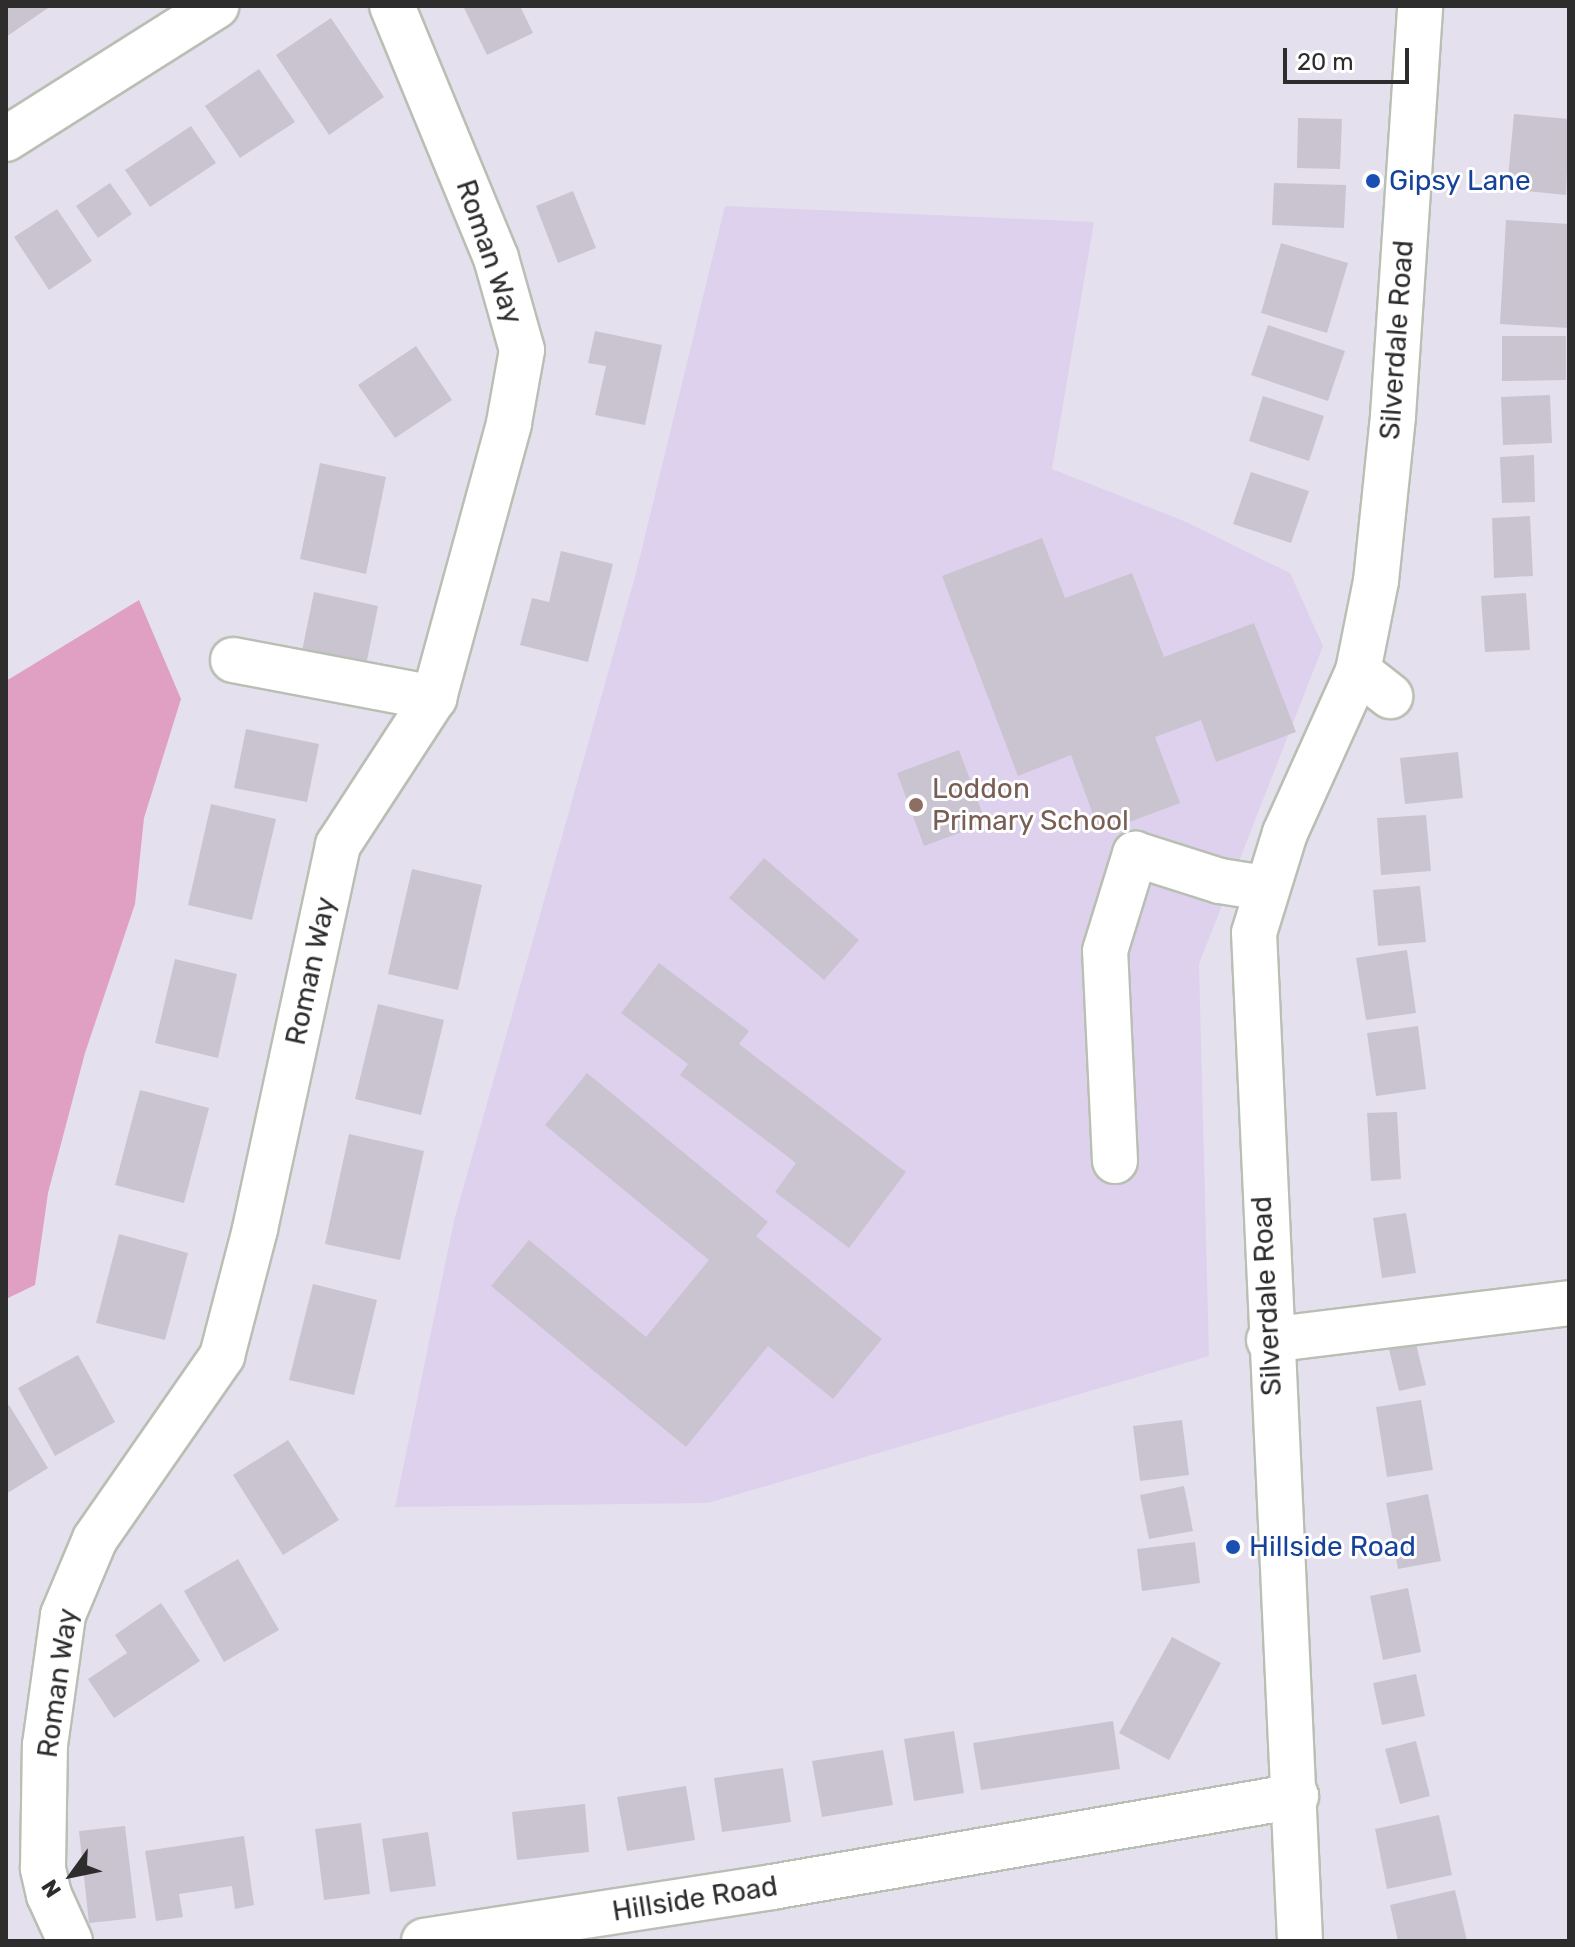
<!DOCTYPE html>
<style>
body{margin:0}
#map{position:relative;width:1575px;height:1947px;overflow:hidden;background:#e5e0ed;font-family:Rubik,sans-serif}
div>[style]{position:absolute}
.education>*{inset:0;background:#ded1ed}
.green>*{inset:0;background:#e0a0c4}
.building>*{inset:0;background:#c9c4d0}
.roads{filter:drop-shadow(2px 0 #b8bfb3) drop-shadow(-2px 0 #b8bfb3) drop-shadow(0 2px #b8bfb3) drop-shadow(0 -2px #b8bfb3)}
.minor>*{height:44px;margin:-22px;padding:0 22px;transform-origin:22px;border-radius:22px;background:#fff}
.dots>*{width:22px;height:22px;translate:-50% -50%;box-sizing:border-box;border:4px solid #fff;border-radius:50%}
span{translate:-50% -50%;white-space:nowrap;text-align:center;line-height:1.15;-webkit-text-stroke:6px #fff;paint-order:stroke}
.transit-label{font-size:28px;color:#164399}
.left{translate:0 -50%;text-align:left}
.street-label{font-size:28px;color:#2d2d2d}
.education-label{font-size:28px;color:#785e54}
.frame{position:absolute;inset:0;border:8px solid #2d2d2d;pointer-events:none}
.north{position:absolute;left:32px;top:1835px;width:80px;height:80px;-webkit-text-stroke:6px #fff;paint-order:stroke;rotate:237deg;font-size:22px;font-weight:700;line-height:32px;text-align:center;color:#2d2d2d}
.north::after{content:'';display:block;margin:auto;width:28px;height:36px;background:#2d2d2d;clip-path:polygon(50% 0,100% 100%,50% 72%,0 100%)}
.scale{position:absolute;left:1283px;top:48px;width:126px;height:36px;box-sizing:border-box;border:4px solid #2d2d2d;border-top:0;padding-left:10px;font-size:24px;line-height:28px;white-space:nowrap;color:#2d2d2d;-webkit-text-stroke:6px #fff;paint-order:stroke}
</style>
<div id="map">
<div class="education">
<div style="clip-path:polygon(725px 206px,1094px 222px,1052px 469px,1184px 521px,1290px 573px,1323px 646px,1199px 964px,1209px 1356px,708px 1503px,395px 1507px,454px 1221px,636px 573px)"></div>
</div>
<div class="green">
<div style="clip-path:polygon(139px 600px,181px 699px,144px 818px,135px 904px,85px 1053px,48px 1193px,35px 1285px,6px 1299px,6px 681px)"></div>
</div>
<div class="building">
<div style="clip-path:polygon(6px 6px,51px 6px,6px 37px)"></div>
<div style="clip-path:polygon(463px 6px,520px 6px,533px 33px,487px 55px)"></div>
<div style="clip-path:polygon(331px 18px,384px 97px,329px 135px,276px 55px)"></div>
<div style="clip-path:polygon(259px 69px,295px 122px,240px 158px,205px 106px)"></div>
<div style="clip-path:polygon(1514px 114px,1569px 119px,1566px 195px,1507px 189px)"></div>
<div style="clip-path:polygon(1298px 118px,1342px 119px,1340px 169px,1297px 168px)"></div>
<div style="clip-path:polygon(191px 126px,216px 163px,150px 207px,125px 170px)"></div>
<div style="clip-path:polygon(110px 183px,132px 214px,98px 238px,76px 206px)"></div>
<div style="clip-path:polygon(1274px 183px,1346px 185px,1344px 228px,1272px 225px)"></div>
<div style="clip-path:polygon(573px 191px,596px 248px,558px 263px,536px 206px)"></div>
<div style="clip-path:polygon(57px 209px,92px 261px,49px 290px,14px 237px)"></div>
<div style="clip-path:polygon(1506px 220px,1569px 224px,1569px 328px,1500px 324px)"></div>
<div style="clip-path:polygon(1281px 243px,1348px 263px,1327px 333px,1261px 313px)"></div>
<div style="clip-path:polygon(1268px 325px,1345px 351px,1328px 401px,1251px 375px)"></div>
<div style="clip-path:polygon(595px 331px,662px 345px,645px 425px,595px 415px,606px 366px,588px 363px)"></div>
<div style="clip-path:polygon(1502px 336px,1566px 336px,1566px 380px,1502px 381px)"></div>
<div style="clip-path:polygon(416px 346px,452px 400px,395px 438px,358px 385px)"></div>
<div style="clip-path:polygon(1550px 395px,1552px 443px,1503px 445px,1501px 397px)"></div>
<div style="clip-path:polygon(1263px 396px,1324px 416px,1309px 461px,1249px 441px)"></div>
<div style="clip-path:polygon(1534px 455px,1535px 502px,1502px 503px,1500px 457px)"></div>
<div style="clip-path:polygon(320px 463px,386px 477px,366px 574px,300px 559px)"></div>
<div style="clip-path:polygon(1251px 472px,1309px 491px,1291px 543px,1233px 524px)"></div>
<div style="clip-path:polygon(1530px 516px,1533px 576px,1494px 578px,1492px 518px)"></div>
<div style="clip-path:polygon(1042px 538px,1065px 598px,1132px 573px,1164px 657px,1254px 623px,1296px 732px,1216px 762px,1201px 720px,1155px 737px,1180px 803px,1100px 833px,1071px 755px,1018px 776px,942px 576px)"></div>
<div style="clip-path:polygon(561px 551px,613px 564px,588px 662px,520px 645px,532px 598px,549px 602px)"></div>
<div style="clip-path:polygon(314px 592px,378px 606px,365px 670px,301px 656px)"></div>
<div style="clip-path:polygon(1526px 593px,1530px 650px,1485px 652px,1481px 596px)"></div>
<div style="clip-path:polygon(246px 729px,319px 744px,307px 802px,234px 788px)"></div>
<div style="clip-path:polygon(959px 750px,986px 823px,924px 846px,897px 773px)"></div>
<div style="clip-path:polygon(1458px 752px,1463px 798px,1405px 804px,1400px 758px)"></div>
<div style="clip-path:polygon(211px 804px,276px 819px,252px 920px,188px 905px)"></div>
<div style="clip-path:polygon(1426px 815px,1431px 871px,1381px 875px,1377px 818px)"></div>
<div style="clip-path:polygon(764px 858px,859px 940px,824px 980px,729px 898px)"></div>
<div style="clip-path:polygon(412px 869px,482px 885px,458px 990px,388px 974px)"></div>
<div style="clip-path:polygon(1420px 886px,1426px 942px,1378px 946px,1373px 890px)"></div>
<div style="clip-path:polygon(1407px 950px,1416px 1013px,1366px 1020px,1356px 958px)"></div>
<div style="clip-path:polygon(175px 959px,237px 974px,218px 1058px,155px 1043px)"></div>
<div style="clip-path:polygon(659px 963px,749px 1031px,739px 1044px,906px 1172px,849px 1248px,775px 1192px,796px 1163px,680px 1075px,688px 1064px,621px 1013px)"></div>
<div style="clip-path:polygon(378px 1004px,444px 1020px,421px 1115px,355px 1099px)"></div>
<div style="clip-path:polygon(1418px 1026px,1426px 1089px,1376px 1096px,1367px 1033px)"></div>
<div style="clip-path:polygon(587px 1073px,768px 1222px,756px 1236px,882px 1339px,833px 1399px,768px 1346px,686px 1447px,491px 1286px,529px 1240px,646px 1337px,709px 1260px,545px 1125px)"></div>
<div style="clip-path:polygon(140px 1090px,209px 1108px,184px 1203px,115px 1185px)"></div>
<div style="clip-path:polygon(1397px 1112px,1401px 1179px,1371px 1181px,1367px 1113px)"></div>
<div style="clip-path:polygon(349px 1134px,424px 1151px,400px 1260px,325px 1244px)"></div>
<div style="clip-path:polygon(1406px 1213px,1416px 1273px,1382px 1278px,1373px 1218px)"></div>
<div style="clip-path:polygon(119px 1234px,188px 1253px,165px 1340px,96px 1323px)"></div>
<div style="clip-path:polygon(313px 1284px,377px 1300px,354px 1395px,289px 1380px)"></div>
<div style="clip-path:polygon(1413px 1331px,1426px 1385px,1399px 1391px,1386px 1337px)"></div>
<div style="clip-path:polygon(78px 1355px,115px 1422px,55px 1456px,18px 1388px)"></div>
<div style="clip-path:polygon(1421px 1400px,1433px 1470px,1387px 1477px,1376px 1407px)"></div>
<div style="clip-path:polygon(9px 1405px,48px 1468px,6px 1494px,6px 1407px)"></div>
<div style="clip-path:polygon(1182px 1420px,1189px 1475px,1140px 1481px,1133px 1426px)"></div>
<div style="clip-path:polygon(288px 1440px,339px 1520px,283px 1555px,233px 1475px)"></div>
<div style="clip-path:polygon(1184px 1486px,1193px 1531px,1149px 1539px,1140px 1495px)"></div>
<div style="clip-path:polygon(1428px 1494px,1441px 1561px,1398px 1569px,1386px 1503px)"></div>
<div style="clip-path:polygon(1195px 1542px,1200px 1583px,1142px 1591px,1137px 1549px)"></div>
<div style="clip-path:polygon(238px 1559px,279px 1630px,224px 1662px,184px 1591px)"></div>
<div style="clip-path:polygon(1408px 1588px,1421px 1652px,1383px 1660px,1370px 1596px)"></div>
<div style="clip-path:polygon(161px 1603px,200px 1661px,114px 1718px,88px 1679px,127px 1653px,115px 1635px)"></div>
<div style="clip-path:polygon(1172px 1637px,1221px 1663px,1169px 1760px,1119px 1733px)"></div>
<div style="clip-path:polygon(1416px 1674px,1425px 1716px,1382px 1725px,1373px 1683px)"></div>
<div style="clip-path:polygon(1113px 1721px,1120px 1769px,981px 1790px,973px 1743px)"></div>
<div style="clip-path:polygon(954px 1731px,964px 1793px,914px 1801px,904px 1739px)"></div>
<div style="clip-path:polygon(1416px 1741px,1430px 1796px,1400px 1804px,1385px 1749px)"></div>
<div style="clip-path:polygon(883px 1750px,893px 1805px,822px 1817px,812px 1761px)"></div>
<div style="clip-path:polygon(783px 1768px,791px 1822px,722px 1832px,714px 1778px)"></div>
<div style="clip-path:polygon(686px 1786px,695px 1840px,627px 1851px,617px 1797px)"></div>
<div style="clip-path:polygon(585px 1804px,589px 1852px,517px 1860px,512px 1812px)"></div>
<div style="clip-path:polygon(1439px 1815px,1452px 1875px,1387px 1889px,1375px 1829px)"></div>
<div style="clip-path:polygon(361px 1823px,370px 1894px,324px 1900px,315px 1829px)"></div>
<div style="clip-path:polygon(125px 1826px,136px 1918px,89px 1923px,79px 1831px)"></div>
<div style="clip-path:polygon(428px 1832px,436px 1886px,390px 1892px,382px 1839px)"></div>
<div style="clip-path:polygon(244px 1836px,254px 1905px,235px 1909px,232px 1886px,179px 1894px,183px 1917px,156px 1921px,145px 1851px)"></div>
<div style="clip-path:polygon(1455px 1890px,1467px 1941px,1398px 1941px,1390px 1905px)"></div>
</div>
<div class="roads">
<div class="minor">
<div style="left:6px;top:139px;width:249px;rotate:-32.3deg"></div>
<div style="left:233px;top:660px;width:205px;rotate:10.7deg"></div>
<div style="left:1358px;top:671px;width:41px;rotate:38deg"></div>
<div style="left:1115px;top:1161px;width:210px;rotate:-92.7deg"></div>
<div style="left:1105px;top:951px;width:102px;rotate:-72.8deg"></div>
<div style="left:1135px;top:854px;width:89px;rotate:17.6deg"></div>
<div style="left:1220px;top:881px;width:45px;rotate:9deg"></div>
<div style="left:1269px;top:1340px;width:302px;rotate:-7deg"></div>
<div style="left:70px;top:1941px;width:51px;rotate:-114.5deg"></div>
<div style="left:49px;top:1895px;width:28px;rotate:-103deg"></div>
<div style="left:43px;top:1868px;width:123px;rotate:-89.1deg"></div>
<div style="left:45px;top:1745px;width:131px;rotate:-82.1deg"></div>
<div style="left:63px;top:1615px;width:82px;rotate:-67.2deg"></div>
<div style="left:95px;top:1539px;width:223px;rotate:-55.2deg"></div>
<div style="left:222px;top:1356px;width:131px;rotate:-75.4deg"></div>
<div style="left:255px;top:1229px;width:393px;rotate:-77.8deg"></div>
<div style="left:338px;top:845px;width:176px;rotate:-56.9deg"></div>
<div style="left:434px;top:698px;width:285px;rotate:-74.7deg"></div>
<div style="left:509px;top:423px;width:74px;rotate:-79.9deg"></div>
<div style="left:522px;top:350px;width:96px;rotate:-105.8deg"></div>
<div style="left:496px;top:258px;width:273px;rotate:-112.4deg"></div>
<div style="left:424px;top:1941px;width:352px;rotate:-8.8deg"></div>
<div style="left:772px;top:1887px;width:532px;rotate:-9.85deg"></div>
<div style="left:1300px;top:1941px;width:1009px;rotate:-92.61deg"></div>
<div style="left:1254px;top:933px;width:105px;rotate:-72.8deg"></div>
<div style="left:1285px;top:833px;width:178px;rotate:-65.7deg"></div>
<div style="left:1358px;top:671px;width:92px;rotate:-78.7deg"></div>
<div style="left:1376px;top:581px;width:166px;rotate:-84.1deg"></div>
<div style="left:1393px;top:416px;width:411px;rotate:-86.2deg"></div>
</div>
</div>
<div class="dots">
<div style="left:1373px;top:181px;background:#1a4fb4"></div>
<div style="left:916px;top:805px;background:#8d6e63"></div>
<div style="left:1233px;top:1547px;background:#1a4fb4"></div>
</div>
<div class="transit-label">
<span class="left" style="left:1389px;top:181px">Gipsy Lane</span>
<span class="left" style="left:1249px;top:1547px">Hillside Road</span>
</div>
<div class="street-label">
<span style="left:489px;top:252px;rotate:71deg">Roman Way</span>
<span style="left:1397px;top:340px;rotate:-86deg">Silverdale Road</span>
<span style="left:311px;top:971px;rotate:-78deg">Roman Way</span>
<span style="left:1267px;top:1296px;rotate:-93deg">Silverdale Road</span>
<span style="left:58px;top:1683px;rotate:-82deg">Roman Way</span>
<span style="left:695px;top:1899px;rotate:-9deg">Hillside Road</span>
</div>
<div class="education-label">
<span class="left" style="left:932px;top:805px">Loddon<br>Primary School</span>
</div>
<div class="frame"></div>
<div class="north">N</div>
<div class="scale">20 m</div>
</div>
